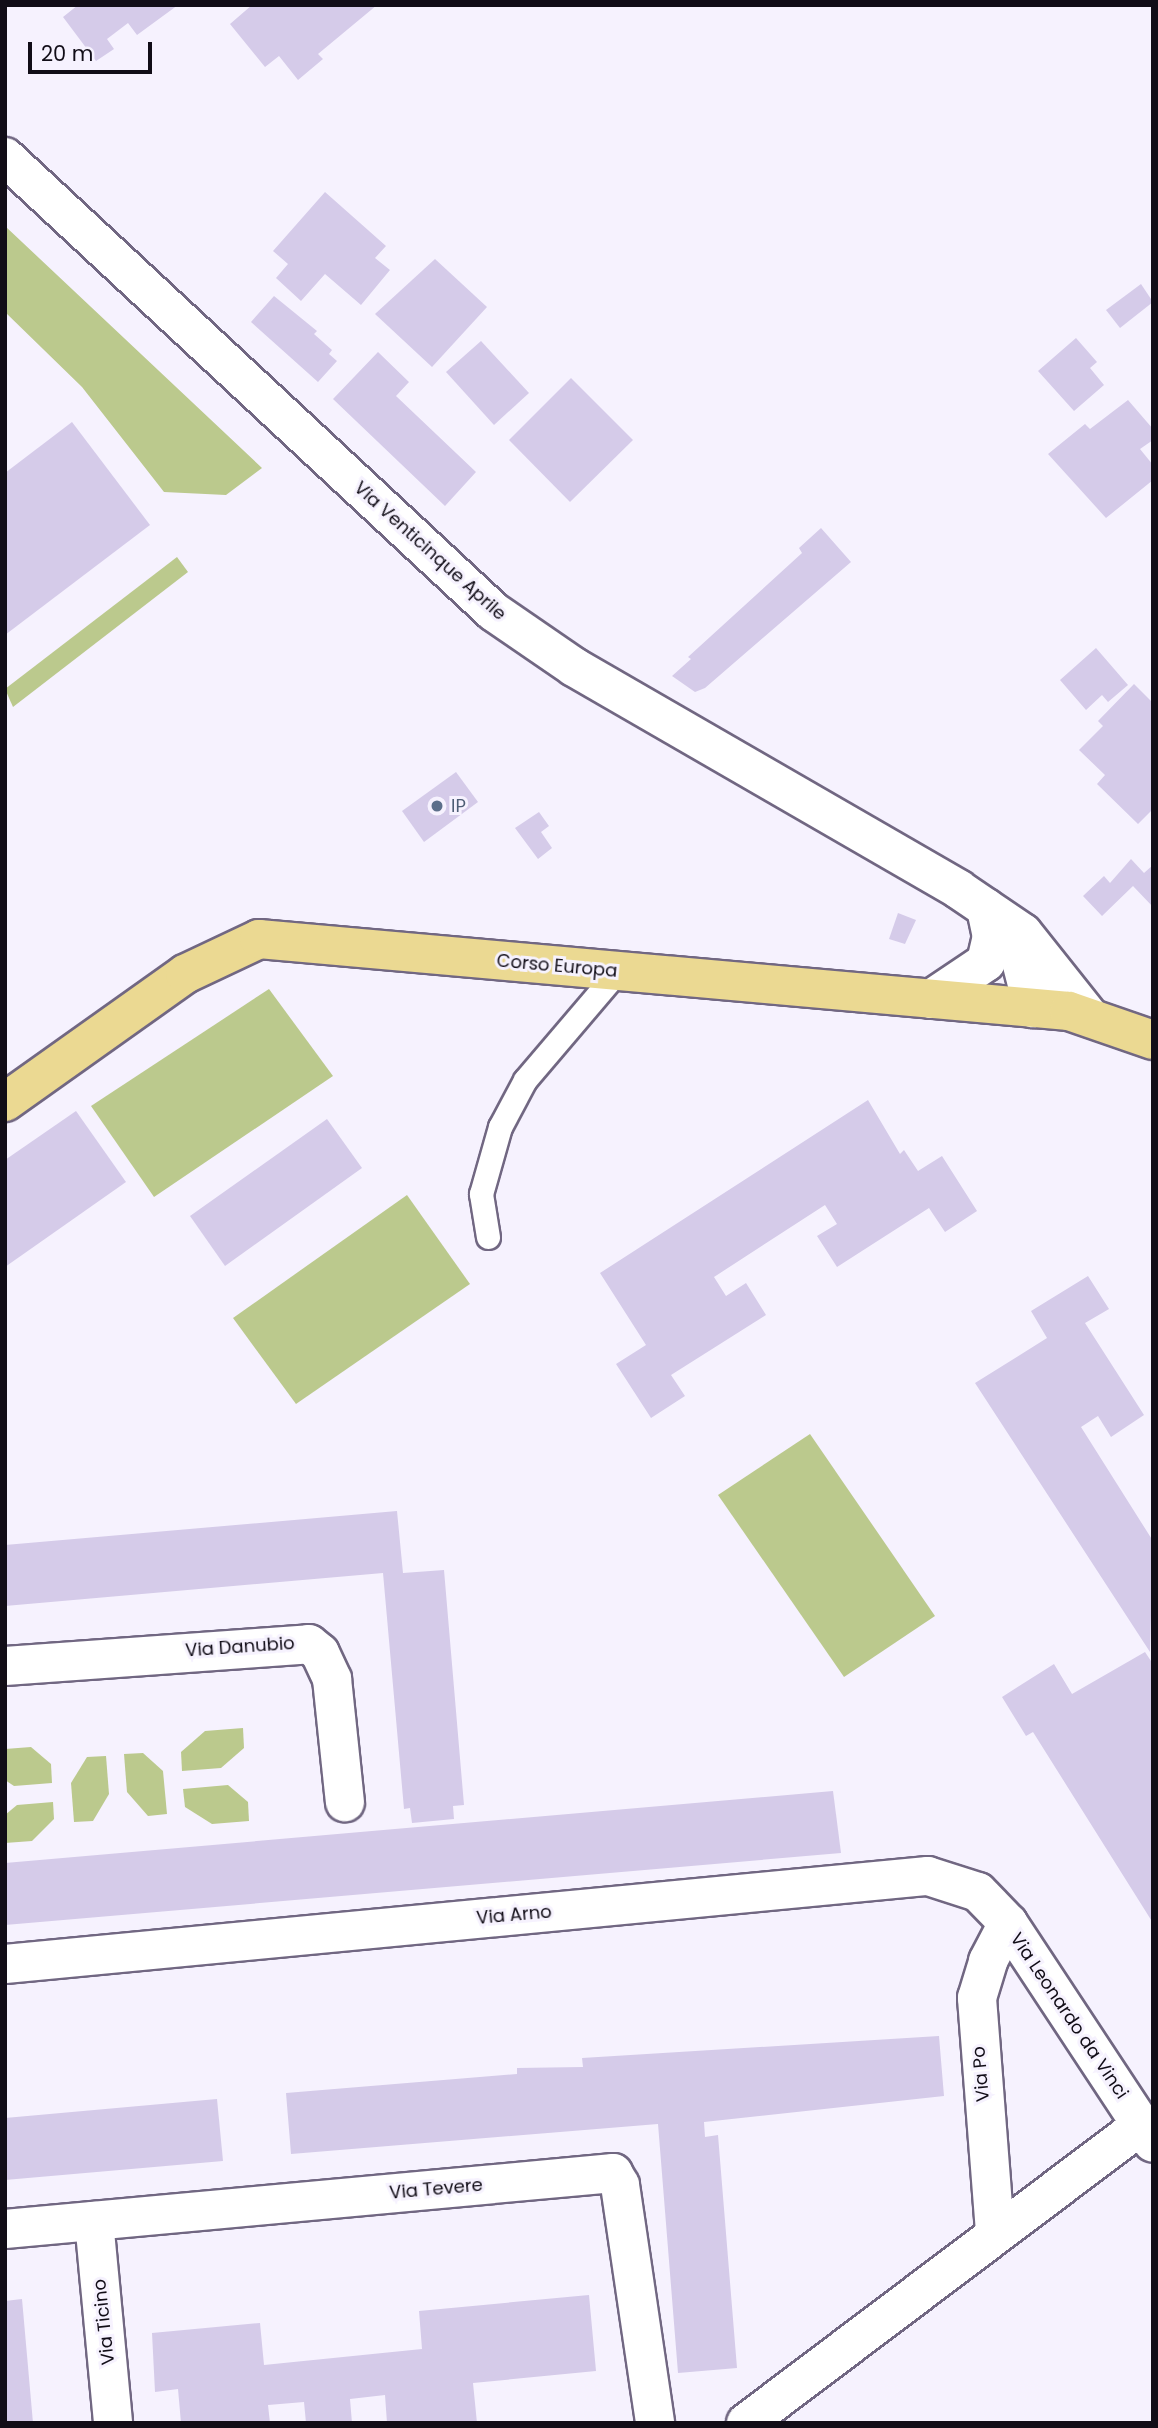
<!DOCTYPE html>
<style>
body{margin:0}
#map{position:relative;width:1158px;height:2428px;overflow:hidden;background:#f6f2fe;font-family:Poppins,sans-serif}
div>[style]{position:absolute}
.green>*{inset:0;background:#bbc98d}
.building>*{inset:0;background:#d5cbe9}
.roads{filter:drop-shadow(2px 0 #716782) drop-shadow(-2px 0 #716782) drop-shadow(0 2px #716782) drop-shadow(0 -2px #716782)}
.lane>*{height:23px;margin:-11.5px;padding:0 11.5px;transform-origin:11.5px;border-radius:11.5px;background:#fff}
.street>*{height:38px;margin:-19px;padding:0 19px;transform-origin:19px;border-radius:19px;background:#fff}
.primary>*{height:38px;margin:-19px;padding:0 19px;transform-origin:19px;border-radius:19px;background:#ebd992}
.dots>*{width:19px;height:19px;translate:-50% -50%;box-sizing:border-box;border:4px solid #f6f2fe;border-radius:50%}
span{translate:-50% -50%;white-space:nowrap;text-align:center;line-height:1.15;-webkit-text-stroke:6px #f6f2fe;paint-order:stroke}
.street-label{font-size:18px;color:#110d17}
.service-label{font-size:18px;color:#4e5e75}
.left{translate:0 -50%;text-align:left}
.frame{position:absolute;inset:0;border:7px solid #110d17;pointer-events:none}
.scale{position:absolute;left:28px;top:42px;width:124px;height:32px;box-sizing:border-box;border:4px solid #110d17;border-top:0;padding-left:9px;font-size:21px;line-height:24px;white-space:nowrap;color:#110d17;-webkit-text-stroke:5px #f6f2fe;paint-order:stroke}
</style>
<div id="map">
<div class="green">
<div style="clip-path:polygon(5px 226px,262px 468px,226px 495px,164px 492px,82px 387px,5px 312px)"></div>
<div style="clip-path:polygon(177px 557px,188px 572px,13px 707px,5px 689px)"></div>
<div style="clip-path:polygon(269px 989px,333px 1076px,154px 1197px,91px 1106px)"></div>
<div style="clip-path:polygon(407px 1195px,470px 1284px,296px 1404px,233px 1318px)"></div>
<div style="clip-path:polygon(810px 1434px,935px 1616px,844px 1677px,718px 1495px)"></div>
<div style="clip-path:polygon(243px 1728px,244px 1748px,221px 1768px,182px 1771px,181px 1752px,205px 1731px)"></div>
<div style="clip-path:polygon(31px 1747px,51px 1764px,52px 1783px,14px 1786px,5px 1780px,5px 1749px)"></div>
<div style="clip-path:polygon(143px 1753px,163px 1771px,167px 1814px,148px 1816px,127px 1792px,124px 1754px)"></div>
<div style="clip-path:polygon(106px 1756px,109px 1794px,93px 1821px,74px 1822px,71px 1783px,87px 1757px)"></div>
<div style="clip-path:polygon(228px 1785px,248px 1802px,249px 1821px,212px 1824px,185px 1807px,183px 1789px)"></div>
<div style="clip-path:polygon(53px 1802px,54px 1819px,32px 1841px,5px 1843px,5px 1815px,17px 1805px)"></div>
</div>
<div class="building">
<div style="clip-path:polygon(78px 5px,178px 5px,137px 35px,128px 23px,107px 39px,114px 49px,96px 61px,63px 17px)"></div>
<div style="clip-path:polygon(252px 5px,377px 5px,318px 54px,323px 59px,298px 80px,279px 56px,265px 67px,230px 24px)"></div>
<div style="clip-path:polygon(325px 192px,386px 246px,375px 258px,390px 270px,361px 305px,325px 274px,301px 301px,276px 278px,288px 264px,273px 251px)"></div>
<div style="clip-path:polygon(435px 259px,487px 307px,432px 367px,375px 314px)"></div>
<div style="clip-path:polygon(1141px 284px,1153px 302px,1120px 328px,1106px 310px)"></div>
<div style="clip-path:polygon(274px 296px,317px 331px,314px 334px,332px 350px,329px 354px,337px 361px,318px 382px,251px 322px)"></div>
<div style="clip-path:polygon(1076px 338px,1097px 362px,1090px 368px,1104px 385px,1074px 411px,1038px 371px)"></div>
<div style="clip-path:polygon(481px 341px,529px 393px,494px 425px,446px 372px)"></div>
<div style="clip-path:polygon(378px 352px,409px 382px,396px 396px,476px 472px,445px 506px,333px 399px)"></div>
<div style="clip-path:polygon(571px 378px,633px 440px,570px 502px,509px 440px)"></div>
<div style="clip-path:polygon(1128px 400px,1153px 429px,1153px 440px,1140px 449px,1153px 465px,1153px 480px,1106px 518px,1048px 454px,1085px 424px,1090px 429px)"></div>
<div style="clip-path:polygon(72px 422px,150px 525px,5px 635px,5px 473px)"></div>
<div style="clip-path:polygon(821px 528px,851px 562px,705px 688px,695px 692px,672px 676px,691px 659px,688px 657px,802px 553px,799px 548px)"></div>
<div style="clip-path:polygon(1096px 648px,1128px 685px,1108px 702px,1102px 695px,1086px 710px,1060px 680px)"></div>
<div style="clip-path:polygon(1134px 684px,1153px 703px,1153px 809px,1138px 824px,1097px 784px,1105px 775px,1079px 750px,1103px 726px,1098px 721px)"></div>
<div style="clip-path:polygon(456px 772px,478px 802px,424px 842px,402px 811px)"></div>
<div style="clip-path:polygon(539px 812px,549px 826px,541px 832px,552px 848px,538px 859px,515px 828px)"></div>
<div style="clip-path:polygon(1131px 859px,1144px 873px,1153px 865px,1153px 907px,1133px 886px,1102px 916px,1083px 896px,1104px 876px,1110px 883px)"></div>
<div style="clip-path:polygon(898px 913px,916px 920px,905px 944px,889px 939px)"></div>
<div style="clip-path:polygon(868px 1100px,900px 1154px,904px 1150px,918px 1171px,942px 1156px,977px 1211px,945px 1232px,929px 1208px,837px 1267px,817px 1236px,837px 1224px,825px 1205px,714px 1277px,726px 1296px,746px 1283px,766px 1315px,671px 1375px,685px 1396px,651px 1418px,616px 1364px,646px 1345px,600px 1273px)"></div>
<div style="clip-path:polygon(76px 1111px,126px 1182px,5px 1267px,5px 1160px)"></div>
<div style="clip-path:polygon(327px 1119px,362px 1168px,225px 1266px,190px 1216px)"></div>
<div style="clip-path:polygon(1088px 1276px,1109px 1309px,1085px 1323px,1144px 1415px,1111px 1437px,1098px 1416px,1081px 1427px,1153px 1541px,1150px 1652px,975px 1383px,1047px 1338px,1031px 1311px)"></div>
<div style="clip-path:polygon(397px 1511px,403px 1573px,444px 1570px,464px 1805px,453px 1806px,454px 1819px,412px 1823px,410px 1808px,404px 1809px,383px 1573px,5px 1606px,5px 1545px)"></div>
<div style="clip-path:polygon(1145px 1652px,1153px 1664px,1153px 1923px,1033px 1732px,1026px 1736px,1002px 1697px,1054px 1664px,1072px 1694px)"></div>
<div style="clip-path:polygon(833px 1791px,841px 1853px,5px 1925px,5px 1863px)"></div>
<div style="clip-path:polygon(939px 2036px,944px 2096px,704px 2122px,705px 2137px,718px 2135px,737px 2368px,678px 2373px,658px 2124px,291px 2154px,286px 2093px,517px 2074px,517px 2068px,583px 2067px,582px 2058px)"></div>
<div style="clip-path:polygon(217px 2099px,223px 2161px,5px 2180px,5px 2118px)"></div>
<div style="clip-path:polygon(589px 2295px,596px 2371px,473px 2383px,477px 2423px,387px 2423px,385px 2395px,350px 2399px,352px 2423px,306px 2423px,304px 2402px,268px 2405px,270px 2423px,181px 2423px,178px 2389px,155px 2392px,152px 2333px,260px 2323px,264px 2365px,422px 2349px,419px 2311px)"></div>
<div style="clip-path:polygon(22px 2299px,33px 2423px,5px 2423px,5px 2301px)"></div>
</div>
<div class="roads">
<div class="lane">
<div style="left:488px;top:1237px;width:44px;rotate:-99.2deg"></div>
<div style="left:481px;top:1194px;width:70px;rotate:-74.2deg"></div>
<div style="left:500px;top:1127px;width:53px;rotate:-62deg"></div>
<div style="left:525px;top:1080px;width:142px;rotate:-49.6deg"></div>
</div>
<div class="street">
<div style="left:5px;top:157px;width:668px;rotate:42.94deg"></div>
<div style="left:494px;top:612px;width:97px;rotate:34.5deg"></div>
<div style="left:574px;top:667px;width:444px;rotate:30deg"></div>
<div style="left:958px;top:889px;width:78px;rotate:34.1deg"></div>
<div style="left:1023px;top:933px;width:106px;rotate:51.5deg"></div>
<div style="left:1006px;top:931px;width:30px;rotate:62deg"></div>
<div style="left:1020px;top:957px;width:53px;rotate:75.7deg"></div>
<div style="left:931px;top:999px;width:66px;rotate:-33.9deg"></div>
<div style="left:986px;top:962px;width:26px;rotate:-77deg"></div>
<div style="left:992px;top:937px;width:30px;rotate:-102deg"></div>
<div style="left:5px;top:1666px;width:305px;rotate:-4.1deg"></div>
<div style="left:309px;top:1644px;width:14px;rotate:39deg"></div>
<div style="left:320px;top:1653px;width:29px;rotate:65deg"></div>
<div style="left:332px;top:1679px;width:124px;rotate:84deg"></div>
<div style="left:5px;top:1964px;width:927px;rotate:-5.45deg"></div>
<div style="left:928px;top:1876px;width:52px;rotate:17.7deg"></div>
<div style="left:978px;top:1892px;width:43px;rotate:45.9deg"></div>
<div style="left:1008px;top:1923px;width:263px;rotate:56.6deg"></div>
<div style="left:94px;top:2221px;width:203px;rotate:84.6deg"></div>
<div style="left:5px;top:2229px;width:611px;rotate:-5.26deg"></div>
<div style="left:613px;top:2173px;width:14px;rotate:60deg"></div>
<div style="left:620px;top:2185px;width:241px;rotate:81.6deg"></div>
<div style="left:995px;top:2232px;width:235px;rotate:-94.4deg"></div>
<div style="left:977px;top:1998px;width:39px;rotate:-73deg"></div>
<div style="left:988px;top:1961px;width:43px;rotate:-62.2deg"></div>
<div style="left:746px;top:2423px;width:495px;rotate:-37deg"></div>
</div>
<div class="primary">
<div style="left:5px;top:1102px;width:221px;rotate:-35.4deg"></div>
<div style="left:185px;top:974px;width:82px;rotate:-25.3deg"></div>
<div style="left:259px;top:939px;width:813px;rotate:5.08deg"></div>
<div style="left:1069px;top:1011px;width:89px;rotate:19deg"></div>
</div>
</div>
<div class="dots">
<div style="left:437px;top:806px;background:#5c6f8a"></div>
</div>
<div class="street-label">
<span style="left:430px;top:551px;rotate:42deg">Via Venticinque Aprile</span>
<span style="left:557px;top:966px;rotate:5deg">Corso Europa</span>
<span style="left:240px;top:1647px;rotate:-4deg">Via Danubio</span>
<span style="left:514px;top:1915px;rotate:-5deg">Via Arno</span>
<span style="left:1069px;top:2016px;rotate:56deg">Via Leonardo da Vinci</span>
<span style="left:981px;top:2074px;rotate:-95deg">Via Po</span>
<span style="left:436px;top:2189px;rotate:-5deg">Via Tevere</span>
<span style="left:104px;top:2322px;rotate:-96deg">Via Ticino</span>
</div>
<div class="service-label">
<span class="left" style="left:451px;top:806px">IP</span>
</div>
<div class="frame"></div>
<div class="scale">20 m</div>
</div>
